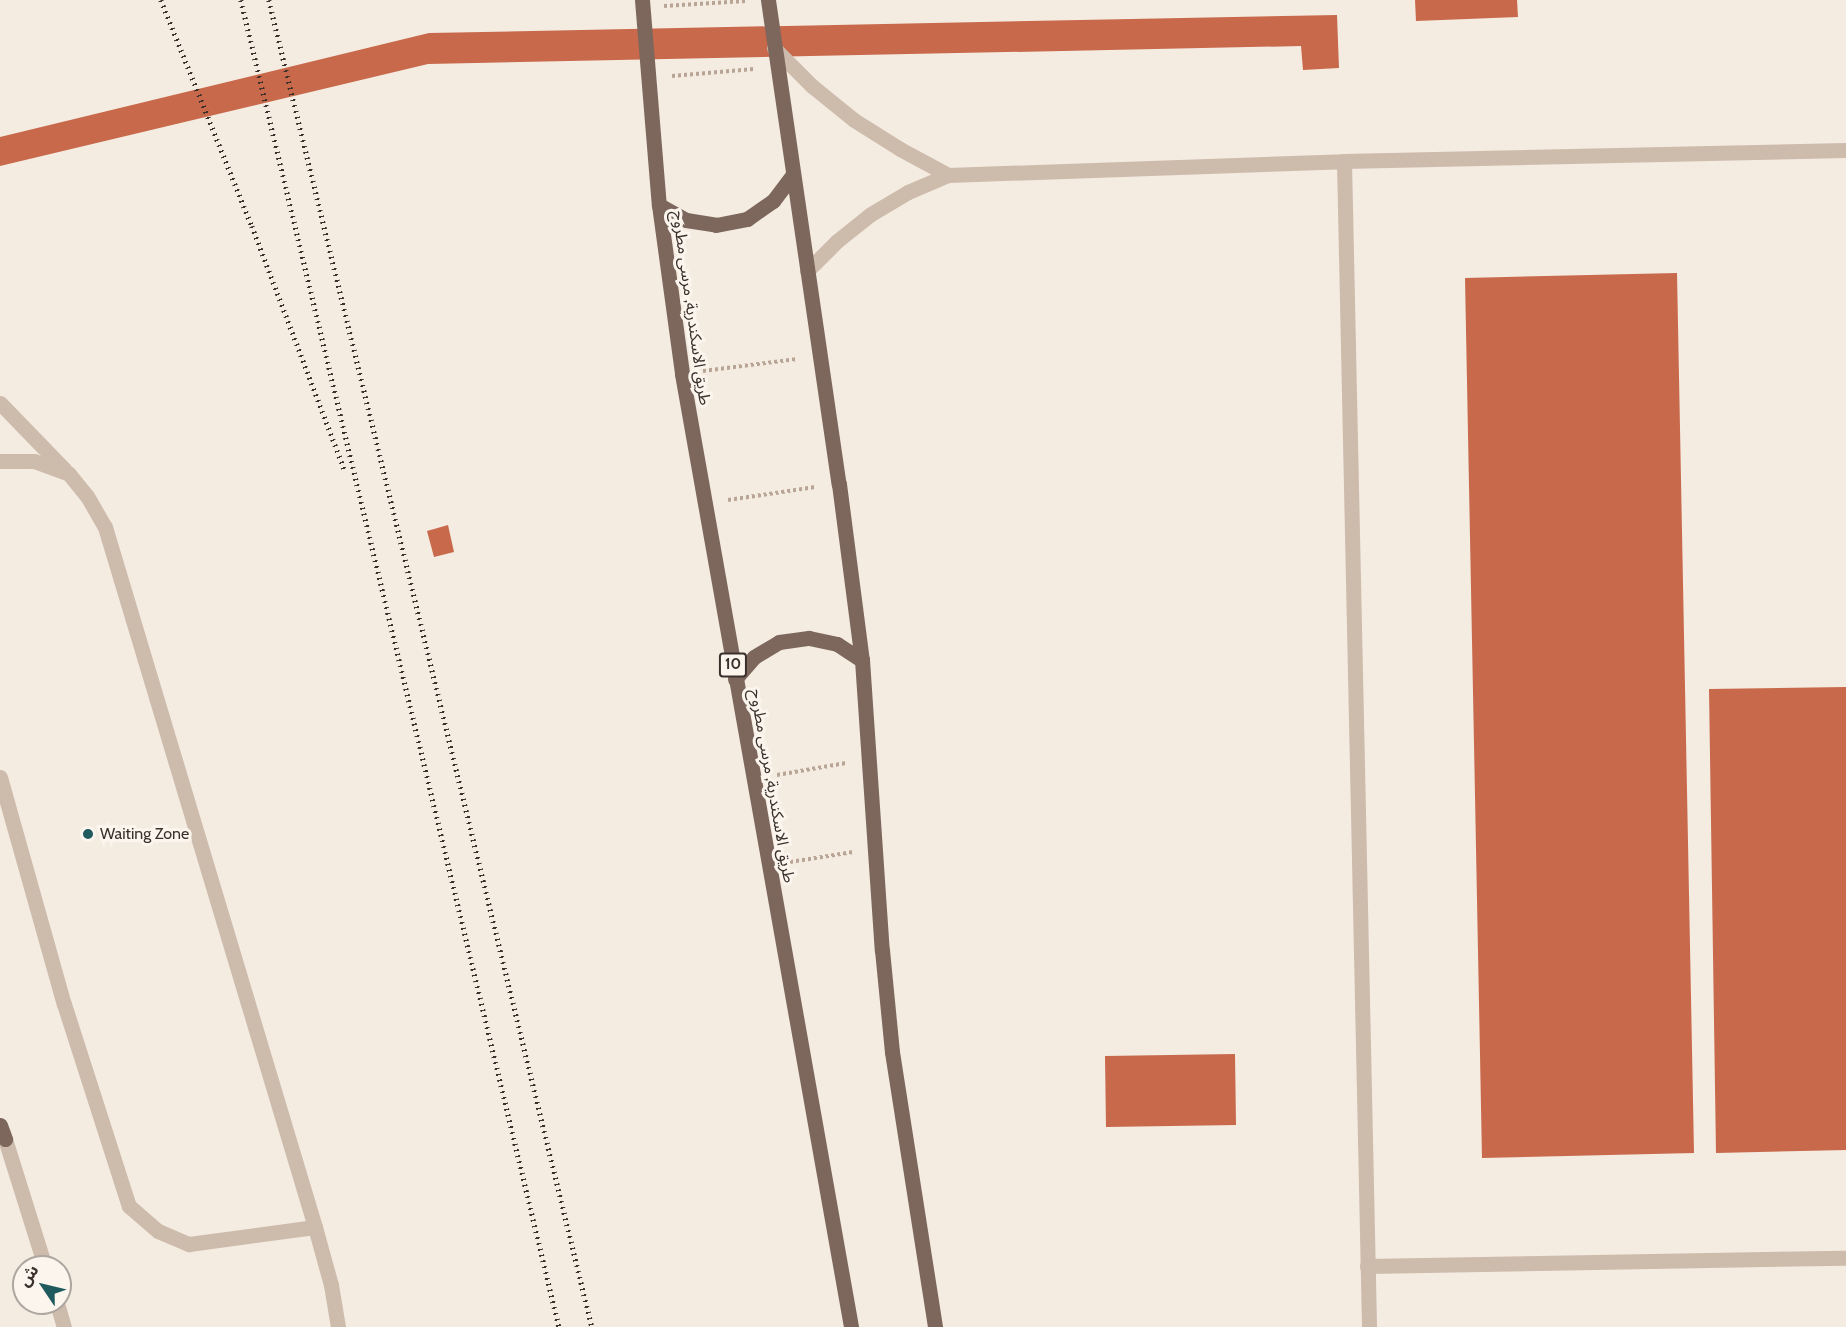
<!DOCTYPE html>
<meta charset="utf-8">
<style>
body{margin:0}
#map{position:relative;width:1846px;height:1327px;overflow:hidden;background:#f4ebe1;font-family:Cabin,"Noto Sans Arabic",sans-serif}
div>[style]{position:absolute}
.building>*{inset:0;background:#c8694b}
.path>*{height:4px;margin-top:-2px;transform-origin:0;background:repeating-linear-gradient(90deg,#b9a596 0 3px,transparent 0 6px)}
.minor>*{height:15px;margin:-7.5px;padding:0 7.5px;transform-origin:7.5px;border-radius:7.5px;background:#cdbbac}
.major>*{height:15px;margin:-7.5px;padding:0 7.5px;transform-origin:7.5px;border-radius:7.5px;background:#7d675c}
.rail>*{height:4.5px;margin-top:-2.25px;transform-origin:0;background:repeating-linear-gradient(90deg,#3b302b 0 1.5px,transparent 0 6px)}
.dots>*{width:16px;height:16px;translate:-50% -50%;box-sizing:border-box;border:3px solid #fbf5ee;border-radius:50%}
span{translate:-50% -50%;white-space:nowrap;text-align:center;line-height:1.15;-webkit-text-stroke:6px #fbf5ee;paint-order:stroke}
.shield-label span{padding:2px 4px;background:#fbf5ee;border:2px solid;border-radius:4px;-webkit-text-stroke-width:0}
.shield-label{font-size:15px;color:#3b302b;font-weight:700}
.street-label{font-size:16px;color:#3b302b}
.poi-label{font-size:16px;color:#3b302b}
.left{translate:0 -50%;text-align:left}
.north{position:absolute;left:12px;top:1255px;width:60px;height:60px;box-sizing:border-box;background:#fbf5ee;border:2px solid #aea6a0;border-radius:50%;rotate:305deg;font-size:16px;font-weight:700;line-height:24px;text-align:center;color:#3b302b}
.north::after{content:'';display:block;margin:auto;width:21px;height:27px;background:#1f5a5e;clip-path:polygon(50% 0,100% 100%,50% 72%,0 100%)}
</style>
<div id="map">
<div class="building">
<div style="clip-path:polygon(1415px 0,1517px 0,1518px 17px,1416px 21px)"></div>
<div style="clip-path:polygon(1337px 15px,1339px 68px,1303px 70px,1301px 46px,428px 64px,0 166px,0 137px,429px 33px)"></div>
<div style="clip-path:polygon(1677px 273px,1694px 1153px,1482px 1158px,1465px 278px)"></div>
<div style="clip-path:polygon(448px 525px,454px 552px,434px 557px,427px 531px)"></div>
<div style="clip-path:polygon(1846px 687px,1846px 1150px,1716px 1153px,1709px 689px)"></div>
<div style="clip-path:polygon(1235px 1054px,1236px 1125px,1106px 1127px,1105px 1056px)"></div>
</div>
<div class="path">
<div style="left:664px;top:6px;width:82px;rotate:-3.5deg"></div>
<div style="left:672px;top:76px;width:82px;rotate:-4.9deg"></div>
<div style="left:703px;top:371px;width:95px;rotate:-7.3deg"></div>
<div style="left:728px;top:500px;width:88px;rotate:-8.5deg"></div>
<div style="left:777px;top:775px;width:70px;rotate:-9.9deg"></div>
<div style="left:790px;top:862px;width:64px;rotate:-9deg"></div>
</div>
<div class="minor">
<div style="left:774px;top:48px;width:54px;rotate:45deg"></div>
<div style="left:812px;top:86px;width:54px;rotate:39deg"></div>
<div style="left:854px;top:120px;width:54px;rotate:32.2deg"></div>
<div style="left:900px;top:149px;width:55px;rotate:28.4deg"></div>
<div style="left:1344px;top:161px;width:1166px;rotate:88.77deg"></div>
<div style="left:807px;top:271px;width:42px;rotate:-45deg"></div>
<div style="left:837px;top:241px;width:43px;rotate:-38.5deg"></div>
<div style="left:871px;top:214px;width:43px;rotate:-30.7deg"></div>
<div style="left:908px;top:192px;width:43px;rotate:-23deg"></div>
<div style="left:948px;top:175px;width:396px;rotate:-2deg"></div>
<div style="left:1344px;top:161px;width:502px;rotate:-1.26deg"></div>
<div style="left:0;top:403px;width:93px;rotate:45.9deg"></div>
<div style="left:0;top:461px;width:34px"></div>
<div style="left:34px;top:461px;width:37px;rotate:20deg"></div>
<div style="left:69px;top:474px;width:28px;rotate:51deg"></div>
<div style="left:87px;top:496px;width:36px;rotate:60deg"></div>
<div style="left:105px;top:527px;width:731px;rotate:73.3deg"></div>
<div style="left:315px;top:1227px;width:60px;rotate:74.6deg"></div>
<div style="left:331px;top:1285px;width:43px;rotate:80.5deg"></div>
<div style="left:0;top:777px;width:236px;rotate:74.3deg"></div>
<div style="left:64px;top:1004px;width:212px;rotate:72.2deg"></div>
<div style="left:129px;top:1206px;width:38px;rotate:41deg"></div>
<div style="left:158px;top:1231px;width:34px;rotate:23deg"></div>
<div style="left:189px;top:1244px;width:127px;rotate:-7.7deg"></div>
<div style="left:5px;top:1139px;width:134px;rotate:72.6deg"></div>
<div style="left:1367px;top:1266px;width:479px;rotate:-1deg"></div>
<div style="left:57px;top:1303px;width:25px;rotate:74deg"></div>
</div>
<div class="major">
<div style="left:642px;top:0;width:206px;rotate:85.3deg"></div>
<div style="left:659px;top:205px;width:171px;rotate:82.2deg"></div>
<div style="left:682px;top:374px;width:968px;rotate:79.94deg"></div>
<div style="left:768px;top:0;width:489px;rotate:81.7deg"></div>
<div style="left:839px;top:484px;width:177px;rotate:82.6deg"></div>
<div style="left:862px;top:660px;width:291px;rotate:86.1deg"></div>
<div style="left:882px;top:950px;width:102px;rotate:84.4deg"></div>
<div style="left:892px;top:1052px;width:278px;rotate:81.1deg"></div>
<div style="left:659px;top:205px;width:31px;rotate:29deg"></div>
<div style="left:686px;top:220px;width:30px;rotate:9deg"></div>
<div style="left:716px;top:225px;width:32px;rotate:-11deg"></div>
<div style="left:747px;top:219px;width:32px;rotate:-35deg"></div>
<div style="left:773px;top:201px;width:31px;rotate:-53deg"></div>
<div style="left:735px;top:679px;width:29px;rotate:-49deg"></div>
<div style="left:754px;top:657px;width:29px;rotate:-31deg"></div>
<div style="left:779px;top:642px;width:30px;rotate:-8deg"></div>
<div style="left:809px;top:638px;width:29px;rotate:12deg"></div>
<div style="left:837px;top:644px;width:30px;rotate:33deg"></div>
<div style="left:0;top:1125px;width:15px;rotate:70deg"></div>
</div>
<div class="rail">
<div style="left:161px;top:0;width:244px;rotate:68.1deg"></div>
<div style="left:252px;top:226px;width:262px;rotate:69.2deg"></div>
<div style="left:241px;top:0;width:1365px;rotate:76.52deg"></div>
<div style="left:269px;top:0;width:1366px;rotate:76.32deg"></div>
</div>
<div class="dots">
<div style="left:88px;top:834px;background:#1f5a5e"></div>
</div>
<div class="shield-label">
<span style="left:733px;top:665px">10</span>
</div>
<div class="street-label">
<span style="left:691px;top:308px;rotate:82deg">طريق الاسكندرية, مرسى مطروح</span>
<span style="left:772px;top:786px;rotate:80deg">طريق الاسكندرية, مرسى مطروح</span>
</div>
<div class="poi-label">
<span class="left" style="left:100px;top:834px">Waiting Zone</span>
</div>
<div class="north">ش</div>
</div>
